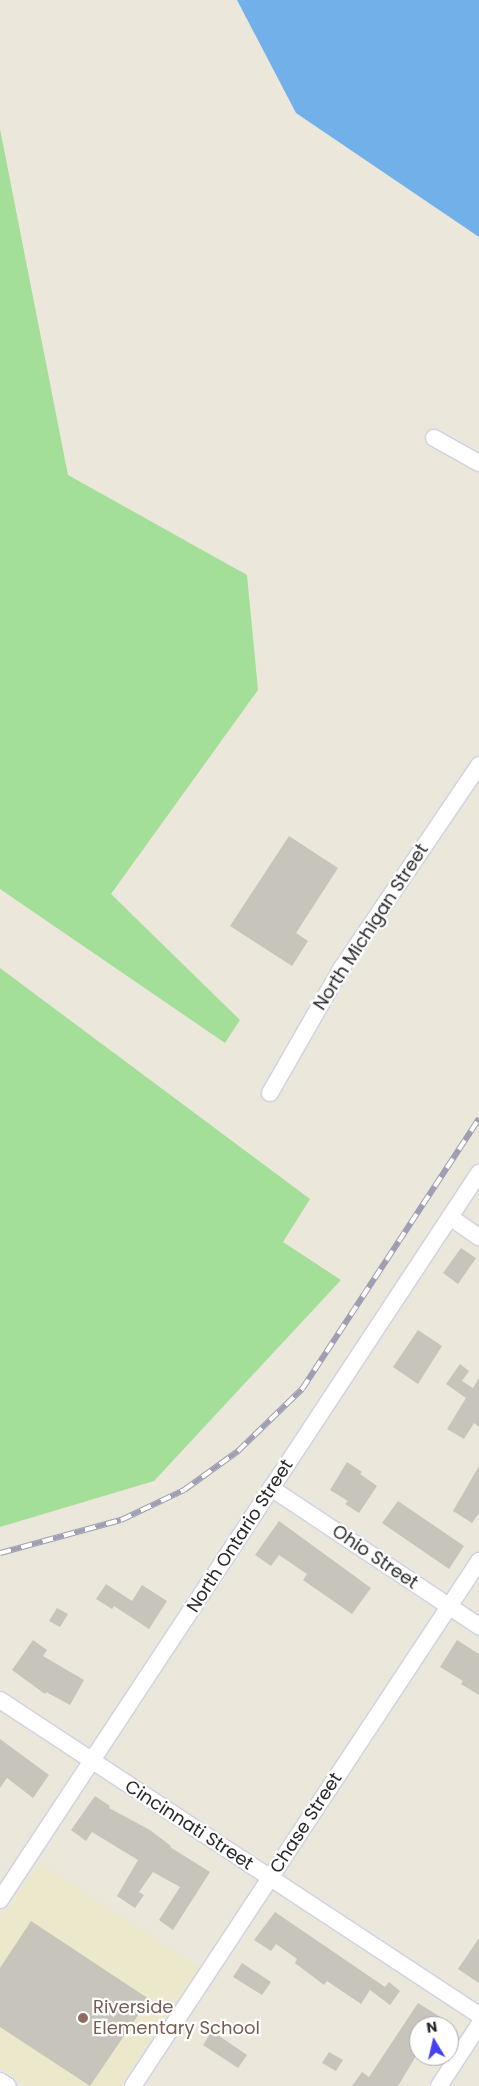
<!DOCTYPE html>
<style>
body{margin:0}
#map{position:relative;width:479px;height:2086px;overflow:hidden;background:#ebe7db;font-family:Poppins,sans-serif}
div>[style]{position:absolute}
.education>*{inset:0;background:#ece8cb}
.green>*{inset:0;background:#a3df99}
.water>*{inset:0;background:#72b0e9}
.building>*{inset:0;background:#c6c4bb}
.roads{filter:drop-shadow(1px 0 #d1d0e1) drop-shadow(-1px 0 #d1d0e1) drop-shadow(0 1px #d1d0e1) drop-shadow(0 -1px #d1d0e1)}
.minor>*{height:16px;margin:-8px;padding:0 8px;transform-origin:8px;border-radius:8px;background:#fff}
.rail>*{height:5.5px;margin-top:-2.75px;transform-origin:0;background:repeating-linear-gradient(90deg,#fff 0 11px,#9f9eb2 0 22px);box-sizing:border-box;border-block:1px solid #9f9eb2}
.dots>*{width:14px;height:14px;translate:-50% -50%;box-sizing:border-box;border:2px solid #fff;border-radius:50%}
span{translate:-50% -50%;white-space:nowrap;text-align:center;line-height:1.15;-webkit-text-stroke:4.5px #fff;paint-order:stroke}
.street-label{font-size:18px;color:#292929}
.education-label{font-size:18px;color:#785e54}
.left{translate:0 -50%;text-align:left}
.north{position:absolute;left:409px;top:2016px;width:50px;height:50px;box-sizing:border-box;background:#fff;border:1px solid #a9a9a9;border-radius:50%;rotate:351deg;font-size:14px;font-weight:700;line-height:20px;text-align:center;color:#292929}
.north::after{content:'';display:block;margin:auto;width:18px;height:22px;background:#4541f2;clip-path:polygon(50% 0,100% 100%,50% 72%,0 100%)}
</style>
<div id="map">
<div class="education">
<div style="clip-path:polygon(41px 1863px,200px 1968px,120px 2086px,27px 2086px,0 2068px,0 1919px)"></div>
</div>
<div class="green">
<div style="clip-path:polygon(0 129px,68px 475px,247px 575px,258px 690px,111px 894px,240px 1020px,225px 1043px,0 889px)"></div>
<div style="clip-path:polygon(0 968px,310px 1199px,283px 1242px,341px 1280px,154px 1481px,0 1527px)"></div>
</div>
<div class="water">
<div style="clip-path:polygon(237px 0,479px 0,479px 237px,296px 113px)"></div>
</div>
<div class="building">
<div style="clip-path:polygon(289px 836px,338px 868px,296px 933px,308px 941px,292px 966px,230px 926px)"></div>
<div style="clip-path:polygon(461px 1248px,476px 1258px,458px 1284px,443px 1273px)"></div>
<div style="clip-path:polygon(418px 1330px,442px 1346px,418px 1384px,393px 1367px)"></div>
<div style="clip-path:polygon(460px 1364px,469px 1371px,462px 1381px,473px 1388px,479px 1378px,479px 1427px,474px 1423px,464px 1439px,447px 1429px,466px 1398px,446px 1384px)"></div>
<div style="clip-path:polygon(347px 1462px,362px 1472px,360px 1474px,377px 1486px,359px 1513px,345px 1504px,348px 1501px,330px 1490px)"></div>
<div style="clip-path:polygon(479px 1466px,479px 1513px,472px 1523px,453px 1511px)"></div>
<div style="clip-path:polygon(398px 1501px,464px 1546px,449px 1569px,382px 1523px)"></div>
<div style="clip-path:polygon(279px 1521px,371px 1588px,352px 1614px,303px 1580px,307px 1574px,279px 1555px,271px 1566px,255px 1555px)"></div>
<div style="clip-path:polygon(106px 1584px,132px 1601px,142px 1585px,167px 1601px,149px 1629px,114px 1606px,112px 1609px,96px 1599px)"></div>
<div style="clip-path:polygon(57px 1608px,68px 1614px,60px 1627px,49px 1621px)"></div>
<div style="clip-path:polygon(33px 1640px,47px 1650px,43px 1656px,84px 1680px,70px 1705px,46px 1692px,45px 1694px,12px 1670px)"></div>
<div style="clip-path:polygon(457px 1640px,479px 1654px,479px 1695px,461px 1684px,463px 1681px,440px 1667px)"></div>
<div style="clip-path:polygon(0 1739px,49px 1775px,33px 1798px,7px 1778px,0 1788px)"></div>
<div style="clip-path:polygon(95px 1796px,110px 1806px,109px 1808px,150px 1830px,171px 1846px,170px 1847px,210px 1872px,173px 1930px,159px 1920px,180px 1887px,153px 1872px,139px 1892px,144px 1895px,135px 1908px,117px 1896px,138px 1860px,92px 1832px,86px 1841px,71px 1830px)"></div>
<div style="clip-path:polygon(275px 1912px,385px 1987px,389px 1982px,400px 1991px,390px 2005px,370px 1990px,361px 2004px,327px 1981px,324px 1985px,295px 1963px,297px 1959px,276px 1944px,271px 1951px,254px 1940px)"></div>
<div style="clip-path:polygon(31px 1921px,149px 1999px,90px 2086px,0 2027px,0 1968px)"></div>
<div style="clip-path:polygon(479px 1938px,479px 1983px,458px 1969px)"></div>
<div style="clip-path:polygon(242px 1963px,271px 1982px,262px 1995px,233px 1977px)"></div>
<div style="clip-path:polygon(418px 2003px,442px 2018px,437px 2026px,419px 2026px,419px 2051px,398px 2086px,352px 2086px,362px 2072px,369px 2077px)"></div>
<div style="clip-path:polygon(212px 2031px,247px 2055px,238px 2068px,203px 2045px)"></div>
<div style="clip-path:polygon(329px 2052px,343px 2060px,336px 2071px,322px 2063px)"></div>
</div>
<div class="roads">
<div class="minor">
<div style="left:434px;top:438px;width:51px;rotate:29.1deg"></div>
<div style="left:270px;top:1093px;width:143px;rotate:-60.2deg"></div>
<div style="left:341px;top:969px;width:246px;rotate:-55.9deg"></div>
<div style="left:450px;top:1217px;width:35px;rotate:35deg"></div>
<div style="left:271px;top:1488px;width:250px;rotate:33.6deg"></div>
<div style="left:0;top:1700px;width:573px;rotate:33.33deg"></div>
<div style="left:0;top:1900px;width:871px;rotate:-56.62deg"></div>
<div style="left:0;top:2081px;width:9px;rotate:32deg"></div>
<div style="left:133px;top:2086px;width:629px;rotate:-56.61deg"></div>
<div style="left:439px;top:2086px;width:73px;rotate:-56.7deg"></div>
</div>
</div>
<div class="rail">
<div style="left:0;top:1553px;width:125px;rotate:-15.3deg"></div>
<div style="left:121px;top:1520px;width:70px;rotate:-25.5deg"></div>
<div style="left:184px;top:1490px;width:67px;rotate:-35.8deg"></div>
<div style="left:238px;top:1451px;width:89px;rotate:-44.1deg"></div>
<div style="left:302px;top:1389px;width:323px;rotate:-56.8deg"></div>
</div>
<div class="dots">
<div style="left:83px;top:2018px;background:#8d6e63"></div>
</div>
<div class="street-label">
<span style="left:371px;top:927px;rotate:-57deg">North Michigan Street</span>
<span style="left:240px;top:1536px;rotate:-57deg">North Ontario Street</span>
<span style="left:375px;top:1557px;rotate:34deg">Ohio Street</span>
<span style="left:306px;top:1823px;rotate:-57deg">Chase Street</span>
<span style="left:189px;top:1825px;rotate:33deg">Cincinnati Street</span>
</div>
<div class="education-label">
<span class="left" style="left:93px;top:2018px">Riverside<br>Elementary School</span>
</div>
<div class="north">N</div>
</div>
